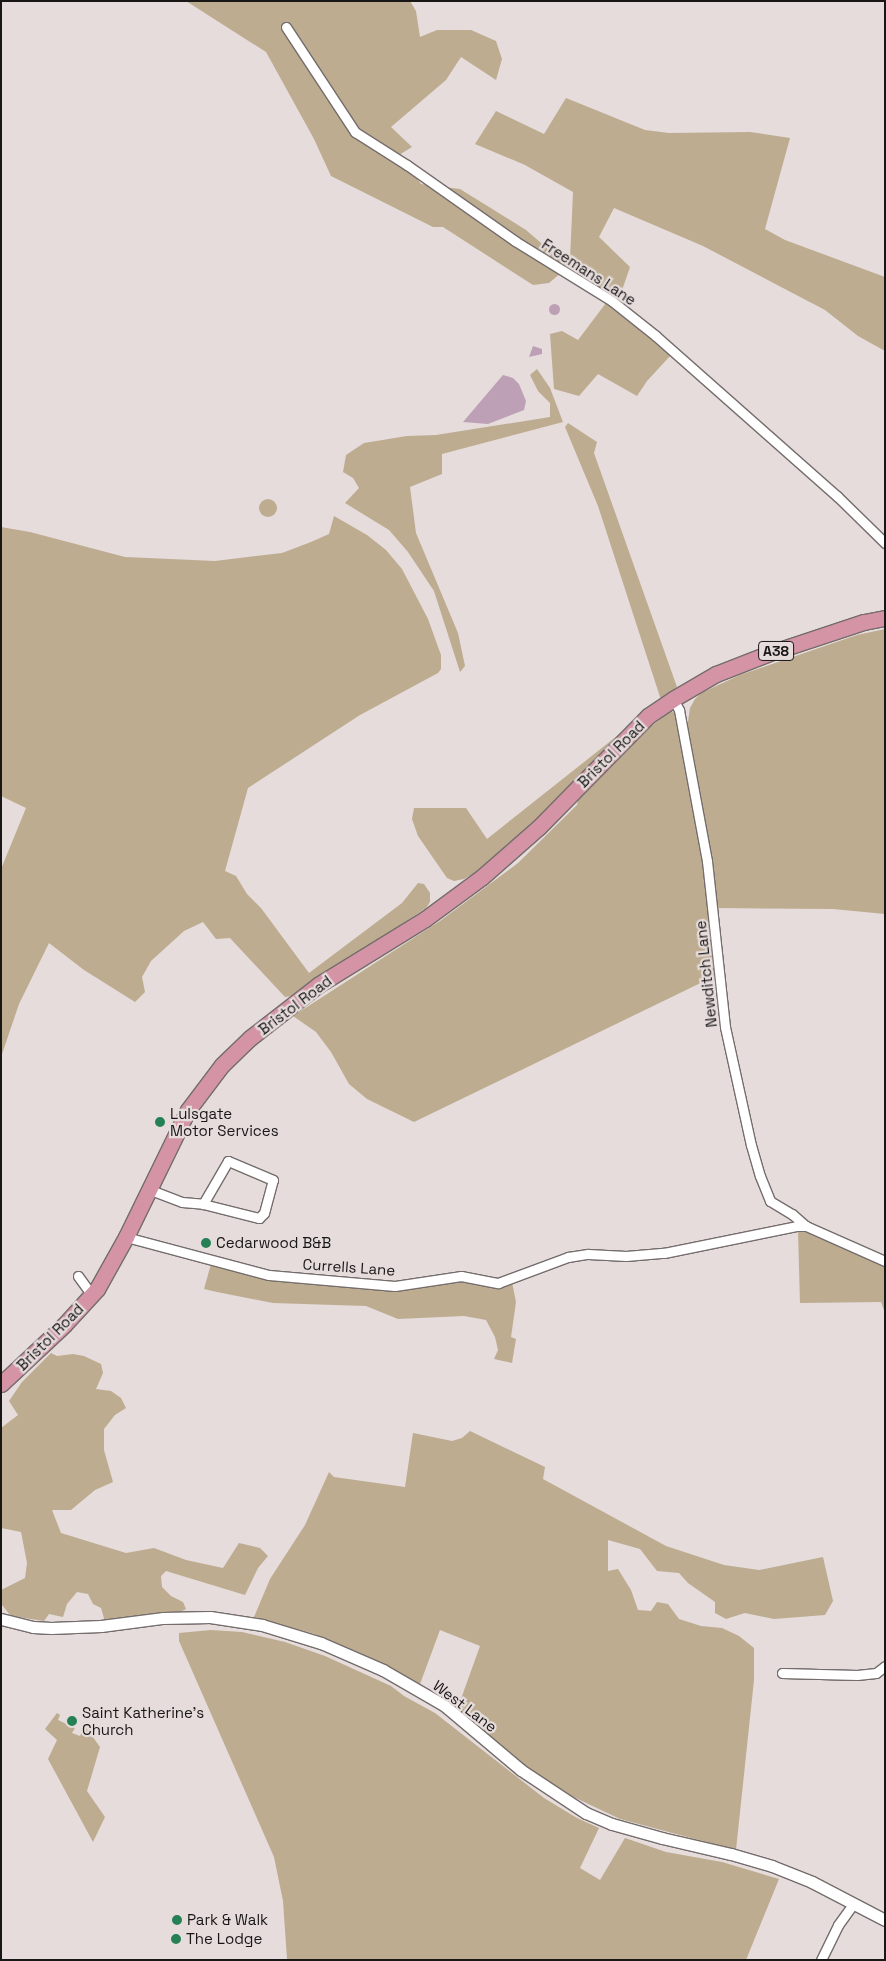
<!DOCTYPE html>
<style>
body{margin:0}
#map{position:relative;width:886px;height:1961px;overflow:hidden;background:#e5dcdb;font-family:"Space Grotesk",sans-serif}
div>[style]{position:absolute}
.green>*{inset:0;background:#bdac90}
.round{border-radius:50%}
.water>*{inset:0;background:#bda0b5}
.roads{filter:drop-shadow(1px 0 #746d6c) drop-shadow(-1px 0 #746d6c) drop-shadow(0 1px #746d6c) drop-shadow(0 -1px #746d6c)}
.minor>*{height:9px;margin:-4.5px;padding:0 4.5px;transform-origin:4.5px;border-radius:4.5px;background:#fff}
.tertiary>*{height:11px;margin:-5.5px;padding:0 5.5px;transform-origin:5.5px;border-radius:5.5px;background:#fff}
.trunk>*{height:15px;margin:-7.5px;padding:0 7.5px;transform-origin:7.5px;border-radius:7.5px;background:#d494a6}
.dots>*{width:14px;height:14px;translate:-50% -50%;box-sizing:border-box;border:2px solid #e5dcdb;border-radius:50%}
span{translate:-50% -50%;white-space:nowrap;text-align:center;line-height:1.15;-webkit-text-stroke:4.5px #e5dcdb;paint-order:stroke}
.shield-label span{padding:1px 4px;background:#e5dcdb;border:1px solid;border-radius:4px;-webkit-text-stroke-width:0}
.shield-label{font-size:14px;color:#191616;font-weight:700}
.street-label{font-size:15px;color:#191616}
.poi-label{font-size:15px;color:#191616}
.left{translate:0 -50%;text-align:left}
.frame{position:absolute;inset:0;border:2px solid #191616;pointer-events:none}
</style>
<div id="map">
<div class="green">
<div style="clip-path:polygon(186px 1px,410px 1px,416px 11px,420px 37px,437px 30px,471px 30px,496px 41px,502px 59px,496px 80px,461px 57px,446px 80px,391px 127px,412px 147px,399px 155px,421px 184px,460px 189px,526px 230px,568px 266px,570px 259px,573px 192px,525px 165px,475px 144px,496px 111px,544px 134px,566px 98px,645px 130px,669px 133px,750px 132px,790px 138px,765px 229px,785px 240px,885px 277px,885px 351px,858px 336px,825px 310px,703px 246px,614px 208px,599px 237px,630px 267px,619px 299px,568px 267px,549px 283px,533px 285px,443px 227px,433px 227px,331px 176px,314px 139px,266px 52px)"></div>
<div style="clip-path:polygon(606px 303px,671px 355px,647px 381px,637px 396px,598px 374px,579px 396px,554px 389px,550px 334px,562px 331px,578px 340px)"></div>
<div style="clip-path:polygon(537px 369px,550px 388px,563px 422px,442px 454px,442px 474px,410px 487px,416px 533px,458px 633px,465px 666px,460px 672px,434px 591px,408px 552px,389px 530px,345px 503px,359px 488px,353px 478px,343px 472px,346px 455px,364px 443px,407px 436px,436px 435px,550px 417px,550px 403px,538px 391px,530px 375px)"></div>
<div style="clip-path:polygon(568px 423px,597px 442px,594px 453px,677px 687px,661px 700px,598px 506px,565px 427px)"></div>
<div class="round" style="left:259px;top:499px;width:18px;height:18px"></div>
<div style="clip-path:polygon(334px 516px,367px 535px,386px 550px,402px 569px,428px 619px,441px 655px,441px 669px,438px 673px,360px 715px,248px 788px,225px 871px,236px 876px,247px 894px,261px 908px,309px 973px,402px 903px,418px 883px,424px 884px,430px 893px,430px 902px,426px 908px,293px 996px,285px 997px,230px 938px,216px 939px,203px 922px,184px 931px,151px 961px,142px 977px,145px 992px,135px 1002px,84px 970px,49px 943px,19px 1004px,1px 1057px,1px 869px,26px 808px,1px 796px,1px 527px,30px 532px,125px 557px,215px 561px,282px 553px,311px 542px,329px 534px)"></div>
<div style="clip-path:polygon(885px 629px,885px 914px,833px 909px,717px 908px,703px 809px,687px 728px,690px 708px,695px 699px,701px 693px,740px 675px,857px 635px)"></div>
<div style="clip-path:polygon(671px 711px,675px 713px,699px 831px,715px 976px,414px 1122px,367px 1099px,349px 1084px,331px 1052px,316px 1032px,293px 1016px,440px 921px,518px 863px,577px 805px,578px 800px,636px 738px)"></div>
<div style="clip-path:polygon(627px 728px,516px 840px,478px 871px,464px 879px,454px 881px,447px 878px,418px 836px,412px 819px,414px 808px,466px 808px,487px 839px)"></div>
<div style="clip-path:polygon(798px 1231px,806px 1231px,885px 1266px,885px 1313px,881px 1302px,800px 1303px)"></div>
<div style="clip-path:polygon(211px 1264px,270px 1281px,380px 1287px,460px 1280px,512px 1282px,516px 1302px,511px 1337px,516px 1339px,512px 1363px,494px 1359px,498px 1350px,495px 1337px,486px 1320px,464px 1316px,398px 1319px,366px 1306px,273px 1303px,217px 1292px,204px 1289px)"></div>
<div style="clip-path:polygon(51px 1353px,57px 1356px,73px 1354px,84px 1356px,101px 1364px,103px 1373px,96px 1389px,111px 1391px,121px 1398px,126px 1408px,115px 1415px,104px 1429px,104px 1450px,113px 1482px,95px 1490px,71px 1510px,52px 1510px,61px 1533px,126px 1553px,154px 1548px,186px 1560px,223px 1568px,239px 1543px,260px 1548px,268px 1556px,258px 1568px,245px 1595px,166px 1571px,161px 1576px,162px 1587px,171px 1596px,183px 1602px,186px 1609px,178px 1613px,157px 1613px,105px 1622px,101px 1608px,93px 1604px,88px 1594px,77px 1592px,67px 1604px,63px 1617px,49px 1614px,44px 1621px,11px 1616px,2px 1605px,1px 1590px,25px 1578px,27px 1563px,21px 1532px,1px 1528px,1px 1428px,18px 1415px,9px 1401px,22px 1382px)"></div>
<div style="clip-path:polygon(470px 1431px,545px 1467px,543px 1479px,666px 1546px,724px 1565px,759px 1570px,823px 1557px,833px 1601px,825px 1615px,774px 1619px,745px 1613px,726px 1619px,715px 1613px,715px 1602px,688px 1583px,679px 1573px,657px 1571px,640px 1549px,608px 1540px,608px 1571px,618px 1569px,631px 1590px,638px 1610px,651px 1611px,657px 1602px,668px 1604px,679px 1619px,701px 1626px,722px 1628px,739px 1636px,754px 1648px,754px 1680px,736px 1850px,620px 1819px,561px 1791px,522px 1764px,457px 1710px,480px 1646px,440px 1630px,420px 1684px,315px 1634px,254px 1617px,270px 1579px,305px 1525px,329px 1472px,334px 1477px,405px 1487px,413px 1433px,452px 1441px,462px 1438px)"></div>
<div style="clip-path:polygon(211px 1630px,242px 1632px,285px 1642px,325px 1656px,391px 1686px,404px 1696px,435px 1713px,544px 1798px,577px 1818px,599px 1828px,580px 1868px,600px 1880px,625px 1838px,666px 1852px,722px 1862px,779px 1879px,746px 1960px,287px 1959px,283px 1901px,274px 1857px,179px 1641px,179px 1633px)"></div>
<div style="clip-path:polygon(57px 1713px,60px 1715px,58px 1720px,75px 1728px,72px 1733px,80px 1736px,85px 1726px,100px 1747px,87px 1791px,105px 1817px,93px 1842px,48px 1759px,57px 1740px,45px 1729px)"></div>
</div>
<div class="water">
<div class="round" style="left:548.5px;top:303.5px;width:11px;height:11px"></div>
<div style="clip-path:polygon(533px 346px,542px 349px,542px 354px,529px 357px)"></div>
<div style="clip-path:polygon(503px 375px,513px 378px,519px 384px,526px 401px,524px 410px,488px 424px,463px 422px)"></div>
</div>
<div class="roads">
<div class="minor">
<div style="left:286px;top:27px;width:126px;rotate:56.7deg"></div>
<div style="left:355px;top:132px;width:62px;rotate:32.4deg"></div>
<div style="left:407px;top:165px;width:132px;rotate:35.1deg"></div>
<div style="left:515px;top:241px;width:114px;rotate:31.7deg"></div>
<div style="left:612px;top:301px;width:56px;rotate:38.5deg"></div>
<div style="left:656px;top:336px;width:242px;rotate:41.5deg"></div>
<div style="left:837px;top:496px;width:67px;rotate:44.4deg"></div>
<div style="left:673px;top:699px;width:13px;rotate:61deg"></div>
<div style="left:679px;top:710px;width:154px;rotate:79.5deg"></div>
<div style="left:707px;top:861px;width:167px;rotate:83.8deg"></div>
<div style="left:725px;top:1027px;width:121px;rotate:77.6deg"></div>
<div style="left:751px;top:1145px;width:32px;rotate:74deg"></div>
<div style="left:760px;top:1176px;width:27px;rotate:68deg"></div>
<div style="left:770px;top:1201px;width:26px;rotate:31deg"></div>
<div style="left:792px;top:1214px;width:18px;rotate:41deg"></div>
<div style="left:148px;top:1189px;width:36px;rotate:21deg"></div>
<div style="left:182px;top:1202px;width:21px;rotate:5deg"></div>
<div style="left:203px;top:1204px;width:58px;rotate:14deg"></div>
<div style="left:259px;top:1218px;width:7px;rotate:-45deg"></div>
<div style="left:264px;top:1213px;width:34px;rotate:-75deg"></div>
<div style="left:273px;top:1180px;width:49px;rotate:-157.1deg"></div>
<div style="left:228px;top:1161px;width:50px;rotate:120.2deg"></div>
<div style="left:126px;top:1237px;width:148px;rotate:14.9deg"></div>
<div style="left:269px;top:1275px;width:126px;rotate:5deg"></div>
<div style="left:395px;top:1286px;width:67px;rotate:-8.6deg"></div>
<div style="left:461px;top:1276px;width:38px;rotate:11deg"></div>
<div style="left:498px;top:1283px;width:75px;rotate:-20.4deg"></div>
<div style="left:568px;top:1257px;width:20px;rotate:-9deg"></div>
<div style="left:588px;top:1254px;width:38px;rotate:3deg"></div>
<div style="left:626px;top:1256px;width:38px;rotate:-5deg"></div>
<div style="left:664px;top:1253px;width:136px;rotate:-11.5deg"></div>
<div style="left:797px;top:1226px;width:9px"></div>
<div style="left:806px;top:1226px;width:86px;rotate:23.9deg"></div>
<div style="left:78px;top:1276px;width:24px;rotate:54deg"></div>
<div style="left:782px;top:1673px;width:75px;rotate:1.5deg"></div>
<div style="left:857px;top:1675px;width:19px;rotate:-6deg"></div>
<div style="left:876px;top:1673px;width:11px;rotate:-38deg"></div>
<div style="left:821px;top:1960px;width:39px;rotate:-64deg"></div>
<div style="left:838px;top:1925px;width:26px;rotate:-54deg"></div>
</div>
<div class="tertiary">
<div style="left:1px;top:1619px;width:33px;rotate:14deg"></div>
<div style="left:33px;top:1627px;width:18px;rotate:3deg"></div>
<div style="left:51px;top:1628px;width:50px;rotate:-2.3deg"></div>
<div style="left:101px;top:1626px;width:63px;rotate:-7.4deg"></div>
<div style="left:163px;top:1618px;width:47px;rotate:-1.2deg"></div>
<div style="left:210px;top:1617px;width:53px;rotate:8.7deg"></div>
<div style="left:262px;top:1625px;width:62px;rotate:17deg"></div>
<div style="left:321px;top:1643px;width:68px;rotate:23.5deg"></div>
<div style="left:383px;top:1670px;width:72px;rotate:30.1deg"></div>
<div style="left:445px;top:1706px;width:99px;rotate:40.1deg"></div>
<div style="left:521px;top:1770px;width:78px;rotate:33.5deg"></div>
<div style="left:586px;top:1813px;width:28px;rotate:23deg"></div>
<div style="left:612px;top:1824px;width:52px;rotate:15.6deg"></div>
<div style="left:662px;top:1838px;width:71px;rotate:13.1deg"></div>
<div style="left:731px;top:1854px;width:43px;rotate:16.3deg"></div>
<div style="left:772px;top:1866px;width:43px;rotate:21.8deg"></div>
<div style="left:812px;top:1882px;width:82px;rotate:27.5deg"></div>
</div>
<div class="trunk">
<div style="left:1px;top:1384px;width:86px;rotate:-43.1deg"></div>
<div style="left:64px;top:1325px;width:49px;rotate:-47.5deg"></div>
<div style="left:97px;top:1289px;width:60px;rotate:-60.9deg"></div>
<div style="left:126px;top:1237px;width:141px;rotate:-64deg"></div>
<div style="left:188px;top:1110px;width:56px;rotate:-52.9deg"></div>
<div style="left:222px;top:1065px;width:39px;rotate:-44deg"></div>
<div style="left:250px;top:1038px;width:86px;rotate:-37.9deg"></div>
<div style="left:318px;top:985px;width:126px;rotate:-31.7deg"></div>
<div style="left:425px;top:919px;width:71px;rotate:-36.4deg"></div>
<div style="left:482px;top:877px;width:76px;rotate:-41.3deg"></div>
<div style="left:539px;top:827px;width:156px;rotate:-45.5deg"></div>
<div style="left:648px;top:716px;width:30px;rotate:-34deg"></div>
<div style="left:673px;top:699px;width:50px;rotate:-30.2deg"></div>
<div style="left:716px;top:674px;width:55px;rotate:-21.4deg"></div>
<div style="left:767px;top:654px;width:102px;rotate:-18.3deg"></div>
<div style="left:864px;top:622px;width:21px;rotate:-11deg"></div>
</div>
</div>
<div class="dots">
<div style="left:160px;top:1122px;background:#258056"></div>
<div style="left:206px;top:1243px;background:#258056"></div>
<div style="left:72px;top:1721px;background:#258056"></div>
<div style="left:177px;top:1920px;background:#258056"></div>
<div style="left:176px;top:1939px;background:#258056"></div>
</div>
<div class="shield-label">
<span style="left:776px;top:651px">A38</span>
</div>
<div class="street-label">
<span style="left:589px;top:272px;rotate:33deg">Freemans Lane</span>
<span style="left:611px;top:754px;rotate:-45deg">Bristol Road</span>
<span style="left:706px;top:974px;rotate:-96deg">Newditch Lane</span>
<span style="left:295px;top:1005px;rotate:-37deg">Bristol Road</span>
<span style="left:349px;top:1267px;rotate:4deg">Currells Lane</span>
<span style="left:50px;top:1337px;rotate:-45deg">Bristol Road</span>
<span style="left:465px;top:1706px;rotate:37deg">West Lane</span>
</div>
<div class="poi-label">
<span class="left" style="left:170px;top:1122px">Lulsgate<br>Motor Services</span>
<span class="left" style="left:216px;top:1243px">Cedarwood B&amp;B</span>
<span class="left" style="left:82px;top:1721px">Saint Katherine's<br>Church</span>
<span class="left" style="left:187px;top:1920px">Park &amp; Walk</span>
<span class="left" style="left:186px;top:1939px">The Lodge</span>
</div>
<div class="frame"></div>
</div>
